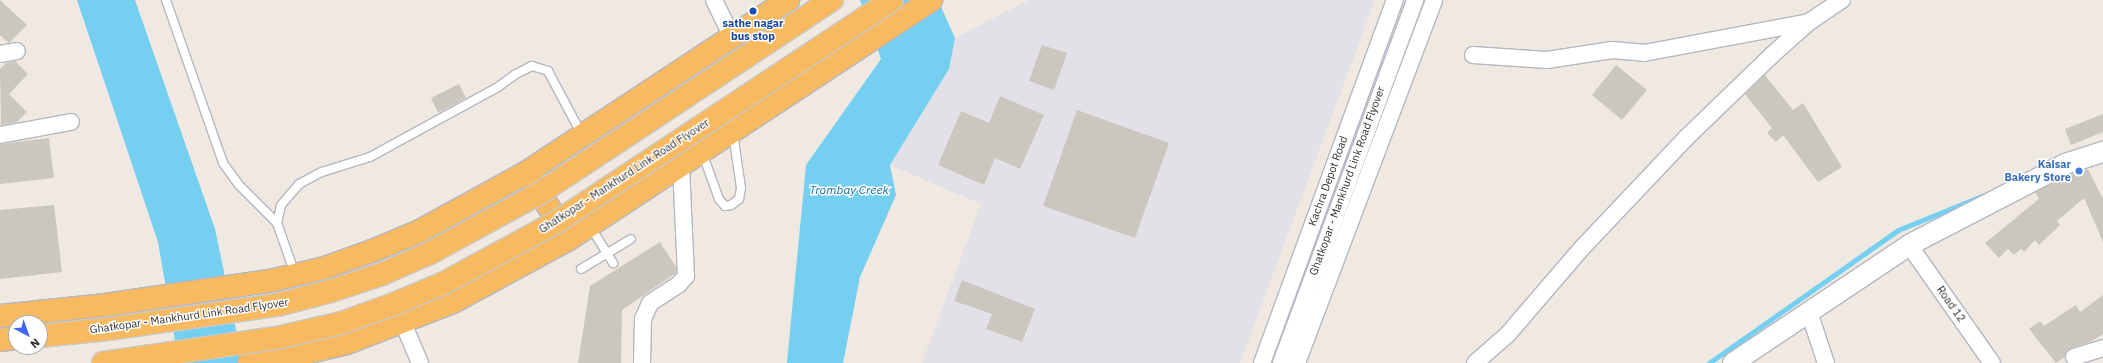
<!DOCTYPE html>
<style>
body{margin:0}
#map{position:relative;width:2103px;height:363px;overflow:hidden;background:#efe9e1;font-family:"IBM Plex Sans",sans-serif}
div>[style]{position:absolute}
.industrial>*{inset:0;background:#e3e1e8}
.water>*{inset:0;background:#75cff0}
.stream>*{height:4.5px;margin:-2.25px;padding:0 2.25px;transform-origin:2.25px;border-radius:2.25px;background:#75cff0}
.building>*{inset:0;background:#cbc7bf}
.roads{filter:drop-shadow(1px 0 #b4b7c1) drop-shadow(-1px 0 #b4b7c1) drop-shadow(0 1px #b4b7c1) drop-shadow(0 -1px #b4b7c1)}
.service>*{height:8px;margin:-4px;padding:0 4px;transform-origin:4px;border-radius:4px;background:#fff}
.minor>*{height:16px;margin:-8px;padding:0 8px;transform-origin:8px;border-radius:8px;background:#fff}
.tertiary>*{height:20px;margin:-10px;padding:0 10px;transform-origin:10px;border-radius:10px;background:#fff}
.trunk>*{height:22px;margin:-11px;padding:0 11px;transform-origin:11px;border-radius:11px;background:#f8ba60}
.bridges{filter:drop-shadow(1px 0 #c9c9c9) drop-shadow(-1px 0 #c9c9c9) drop-shadow(0 1px #c9c9c9) drop-shadow(0 -1px #c9c9c9)}
.trunk-bridge>*{height:22px;margin:-11px;padding:0 11px;transform-origin:11px;border-radius:11px;background:#f8ba60}
.dots>*{width:11px;height:11px;translate:-50% -50%;box-sizing:border-box;border:2px solid #fff;border-radius:50%}
span{translate:-50% -50%;white-space:nowrap;text-align:center;line-height:1.15;-webkit-text-stroke:3px #fff;paint-order:stroke}
.transit-label{font-size:11px;color:#164399;font-weight:700}
.shop-label{font-size:11px;color:#366cbe;font-weight:700}
.right{translate:-100% -50%;text-align:right}
.street-label{font-size:11px;color:#2e2e2e}
.water-label{font-size:12px;color:#0d6fa3;font-style:italic}
.north{position:absolute;left:8px;top:315px;width:40px;height:40px;box-sizing:border-box;background:#fff;border:1px solid #ababab;border-radius:50%;rotate:139deg;font-size:11px;font-weight:700;line-height:16px;text-align:center;color:#2e2e2e}
.north::after{content:'';display:block;margin:auto;width:14px;height:18px;background:#4264fb;clip-path:polygon(50% 0,100% 100%,50% 72%,0 100%)}
</style>
<div id="map">
<div class="industrial">
<div style="clip-path:polygon(1029px 0,1375px 0,1240px 363px,922px 363px,981px 204px,890px 165px,949px 69px,955px 38px)"></div>
</div>
<div class="water">
<div style="clip-path:polygon(77px 0,135px 0,215px 229px,243px 363px,179px 363px,158px 242px)"></div>
<div style="clip-path:polygon(860px 0,938px 0,955px 38px,949px 69px,890px 165px,896px 195px,860px 277px,843px 363px,787px 363px,806px 165px,881px 59px)"></div>
</div>
<div class="stream">
<div style="left:1709px;top:363px;width:231px;rotate:-35.1deg"></div>
<div style="left:1898px;top:230px;width:96px;rotate:-22deg"></div>
</div>
<div class="building">
<div style="clip-path:polygon(0 0,27px 25px,9px 43px,0 35px)"></div>
<div style="clip-path:polygon(1042px 45px,1067px 53px,1054px 90px,1029px 81px)"></div>
<div style="clip-path:polygon(15px 61px,28px 74px,9px 94px,27px 112px,17px 122px,1px 125px,0 69px,6px 63px)"></div>
<div style="clip-path:polygon(1616px 65px,1647px 90px,1622px 120px,1592px 95px)"></div>
<div style="clip-path:polygon(1765px 75px,1793px 110px,1803px 103px,1842px 167px,1818px 182px,1783px 135px,1776px 142px,1767px 133px,1772px 128px,1745px 94px)"></div>
<div style="clip-path:polygon(459px 84px,466px 98px,438px 113px,431px 98px)"></div>
<div style="clip-path:polygon(1000px 96px,1044px 115px,1020px 169px,995px 158px,984px 185px,938px 165px,961px 111px,989px 123px)"></div>
<div style="clip-path:polygon(1077px 110px,1169px 143px,1135px 238px,1043px 206px)"></div>
<div style="clip-path:polygon(2103px 114px,2103px 132px,2071px 145px,2065px 129px)"></div>
<div style="clip-path:polygon(49px 138px,54px 178px,0 184px,0 144px)"></div>
<div style="clip-path:polygon(2088px 169px,2103px 199px,2103px 242px,2084px 198px,2057px 221px,2060px 225px,2039px 245px,2035px 240px,2024px 252px,2021px 249px,2014px 255px,2008px 249px,1999px 258px,1985px 243px,2039px 199px,2035px 192px,2069px 175px)"></div>
<div style="clip-path:polygon(54px 205px,62px 272px,0 279px,0 210px)"></div>
<div style="clip-path:polygon(660px 242px,676px 267px,676px 273px,622px 310px,621px 363px,578px 363px,590px 286px)"></div>
<div style="clip-path:polygon(962px 280px,1035px 309px,1022px 342px,986px 329px,992px 314px,954px 301px)"></div>
<div style="clip-path:polygon(2103px 295px,2103px 334px,2090px 342px,2071px 348px,2065px 357px,2056px 363px,2029px 329px,2040px 321px,2044px 326px,2076px 305px,2080px 312px)"></div>
</div>
<div class="roads">
<div class="service">
<div style="left:166px;top:0;width:173px;rotate:70.7deg"></div>
<div style="left:223px;top:163px;width:27px;rotate:54deg"></div>
<div style="left:239px;top:185px;width:54px;rotate:45deg"></div>
<div style="left:702px;top:152px;width:50px;rotate:70.1deg"></div>
<div style="left:719px;top:199px;width:9px;rotate:49deg"></div>
<div style="left:725px;top:206px;width:6px;rotate:-9deg"></div>
<div style="left:731px;top:205px;width:10px;rotate:-37deg"></div>
<div style="left:739px;top:199px;width:11px;rotate:-80deg"></div>
<div style="left:741px;top:188px;width:56px;rotate:-98.3deg"></div>
<div style="left:590px;top:226px;width:44px;rotate:58.1deg"></div>
<div style="left:581px;top:269px;width:58px;rotate:-31deg"></div>
<div style="left:295px;top:274px;width:54px;rotate:-109.4deg"></div>
<div style="left:277px;top:223px;width:18px;rotate:-77deg"></div>
<div style="left:281px;top:205px;width:28px;rotate:-49deg"></div>
<div style="left:299px;top:184px;width:26px;rotate:-28deg"></div>
<div style="left:322px;top:172px;width:50px;rotate:-17.4deg"></div>
<div style="left:370px;top:157px;width:146px;rotate:-28.7deg"></div>
<div style="left:498px;top:87px;width:22px;rotate:-36deg"></div>
<div style="left:516px;top:74px;width:18px;rotate:-27deg"></div>
<div style="left:532px;top:66px;width:17px;rotate:17deg"></div>
<div style="left:548px;top:71px;width:72px;rotate:62deg"></div>
</div>
<div class="minor">
<div style="left:714px;top:0;width:41px;rotate:64.1deg"></div>
<div style="left:0;top:54px;width:17px;rotate:-10deg"></div>
<div style="left:1473px;top:55px;width:74px;rotate:3.9deg"></div>
<div style="left:1547px;top:60px;width:66px;rotate:-8.7deg"></div>
<div style="left:1612px;top:50px;width:32px;rotate:5deg"></div>
<div style="left:1644px;top:53px;width:168px;rotate:-10.6deg"></div>
<div style="left:0;top:135px;width:72px;rotate:-10.4deg"></div>
<div style="left:1909px;top:245px;width:144px;rotate:54.9deg"></div>
<div style="left:1809px;top:312px;width:54px;rotate:71.6deg"></div>
<div style="left:403px;top:323px;width:43px;rotate:67deg"></div>
<div style="left:2074px;top:357px;width:30px;rotate:-17deg"></div>
<div style="left:642px;top:363px;width:44px;rotate:-88.7deg"></div>
<div style="left:643px;top:319px;width:17px;rotate:-66deg"></div>
<div style="left:650px;top:303px;width:35px;rotate:-33deg"></div>
<div style="left:679px;top:284px;width:11px;rotate:-49deg"></div>
<div style="left:686px;top:276px;width:111px;rotate:-92.6deg"></div>
<div style="left:1262px;top:363px;width:387px;rotate:-69.9deg"></div>
<div style="left:1281px;top:363px;width:387px;rotate:-69.7deg"></div>
<div style="left:1297px;top:363px;width:388px;rotate:-69.3deg"></div>
<div style="left:1475px;top:363px;width:44px;rotate:-41.3deg"></div>
<div style="left:1508px;top:334px;width:113px;rotate:-49.3deg"></div>
<div style="left:1582px;top:248px;width:150px;rotate:-46.6deg"></div>
<div style="left:1685px;top:139px;width:121px;rotate:-44deg"></div>
<div style="left:1772px;top:55px;width:50px;rotate:-41.7deg"></div>
<div style="left:1809px;top:22px;width:40px;rotate:-34deg"></div>
</div>
<div class="tertiary">
<div style="left:1733px;top:363px;width:212px;rotate:-33.8deg"></div>
<div style="left:1909px;top:245px;width:176px;rotate:-27.4deg"></div>
<div style="left:2065px;top:164px;width:40px;rotate:-18deg"></div>
</div>
<div class="trunk">
<div style="left:530px;top:177px;width:72px;rotate:58.1deg"></div>
<div style="left:0;top:316px;width:106px;rotate:-6deg"></div>
<div style="left:105px;top:305px;width:171px;rotate:-8.4deg"></div>
<div style="left:274px;top:280px;width:51px;rotate:-13.5deg"></div>
<div style="left:324px;top:268px;width:51px;rotate:-19.5deg"></div>
<div style="left:372px;top:251px;width:52px;rotate:-22.6deg"></div>
<div style="left:420px;top:231px;width:122px;rotate:-28.9deg"></div>
<div style="left:527px;top:172px;width:313px;rotate:-33.4deg"></div>
<div style="left:0;top:340px;width:16px;rotate:-7deg"></div>
<div style="left:249px;top:363px;width:35px;rotate:-8deg"></div>
<div style="left:284px;top:358px;width:65px;rotate:-13.4deg"></div>
<div style="left:347px;top:343px;width:114px;rotate:-21.1deg"></div>
<div style="left:453px;top:302px;width:132px;rotate:-28.5deg"></div>
<div style="left:569px;top:239px;width:434px;rotate:-33.4deg"></div>
</div>
</div>
<div class="bridges">
<div class="trunk-bridge">
<div style="left:40px;top:336px;width:68px;rotate:-5.9deg"></div>
<div style="left:108px;top:329px;width:171px;rotate:-8.1deg"></div>
<div style="left:277px;top:305px;width:56px;rotate:-14.5deg"></div>
<div style="left:331px;top:291px;width:54px;rotate:-18.4deg"></div>
<div style="left:382px;top:274px;width:52px;rotate:-23.6deg"></div>
<div style="left:430px;top:253px;width:125px;rotate:-28.6deg"></div>
<div style="left:540px;top:193px;width:350px;rotate:-33.5deg"></div>
<div style="left:103px;top:363px;width:180px;rotate:-8.3deg"></div>
<div style="left:281px;top:337px;width:62px;rotate:-13.1deg"></div>
<div style="left:341px;top:323px;width:56px;rotate:-19.7deg"></div>
<div style="left:394px;top:304px;width:54px;rotate:-22.8deg"></div>
<div style="left:444px;top:283px;width:130px;rotate:-28.5deg"></div>
<div style="left:558px;top:221px;width:400px;rotate:-33.5deg"></div>
</div>
</div>
<div class="dots">
<div style="left:753px;top:11px;background:#1a4fb4"></div>
<div style="left:2079px;top:171px;background:#3f7fe0"></div>
</div>
<div class="transit-label">
<span style="left:753px;top:30px">sathe nagar<br>bus stop</span>
</div>
<div class="shop-label">
<span class="right" style="left:2071px;top:171px">Kaisar<br>Bakery Store</span>
</div>
<div class="street-label">
<span style="left:624px;top:176px;rotate:-33deg">Ghatkopar - Mankhurd Link Road Flyover</span>
<span style="left:1328px;top:181px;rotate:-70deg">Kachra Depot Road</span>
<span style="left:1347px;top:181px;rotate:-70deg">Ghatkopar - Mankhurd Link Road Flyover</span>
<span style="left:1951px;top:304px;rotate:55deg">Road 12</span>
<span style="left:189px;top:316px;rotate:-8deg">Ghatkopar - Mankhurd Link Road Flyover</span>
</div>
<div class="water-label">
<span style="left:849px;top:190px">Trombay Creek</span>
</div>
<div class="north">N</div>
</div>
